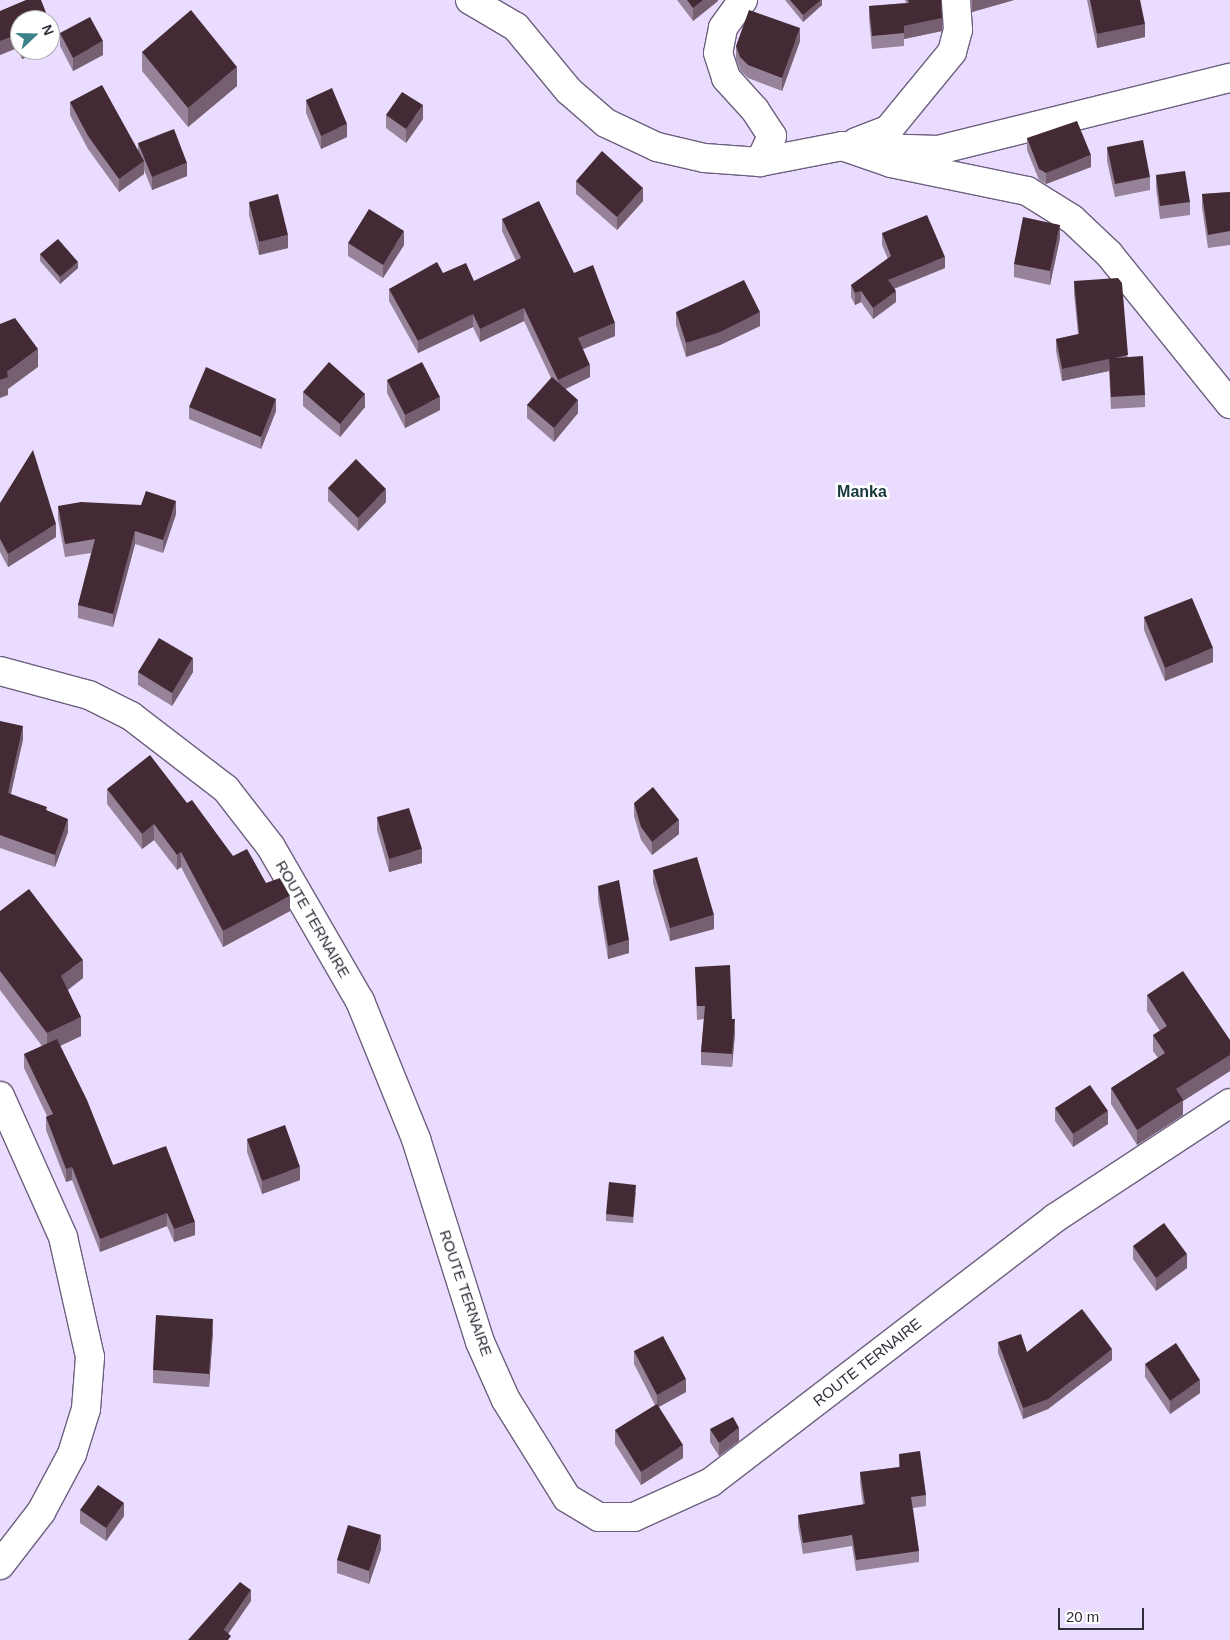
<!DOCTYPE html>
<style>
body{margin:0}
#map{position:relative;width:1230px;height:1640px;overflow:hidden;background:#e9dcfe;font-family:Arial,sans-serif}
div>[style]{position:absolute}
.roads{filter:drop-shadow(1px 0 #6c607e) drop-shadow(-1px 0 #6c607e) drop-shadow(0 1px #6c607e) drop-shadow(0 -1px #6c607e)}
.street>*{height:28px;margin:-14px;padding:0 14px;transform-origin:14px;border-radius:14px;background:#fff}
.secondary>*{height:28px;margin:-14px;padding:0 14px;transform-origin:14px;border-radius:14px;background:#fff}
.wall>*{inset:0;background:#96839a}
.shaded-wall>*{inset:0;background:#755f71}
.building>*{inset:0;background:#432a35}
span{translate:-50% -50%;white-space:nowrap;text-align:center;line-height:1.15;-webkit-text-stroke:5px #fff;paint-order:stroke}
.street-label{font-size:15px;color:#312c39}
.neighbourhood-label{font-size:16px;color:#17393c;font-weight:700}
.north{position:absolute;left:10px;top:10px;width:50px;height:50px;box-sizing:border-box;background:#fff;border:1px solid #adabb0;border-radius:50%;rotate:69deg;font-size:14px;font-weight:700;line-height:20px;text-align:center;color:#312c39}
.north::after{content:'';display:block;margin:auto;width:18px;height:22px;background:#3b8388;clip-path:polygon(50% 0,100% 100%,50% 72%,0 100%)}
.scale{position:absolute;left:1058px;top:1608px;width:86px;height:22px;box-sizing:border-box;border:2px solid #312c39;border-top:0;padding-left:6px;font-size:15px;line-height:18px;white-space:nowrap;color:#312c39;-webkit-text-stroke:4px #fff;paint-order:stroke}
</style>
<div id="map">
<div class="roads">
<div class="street">
<div style="left:470px;top:0;width:53px;rotate:30.4deg"></div>
<div style="left:516px;top:27px;width:83px;rotate:50.4deg"></div>
<div style="left:569px;top:91px;width:49px;rotate:40.9deg"></div>
<div style="left:606px;top:123px;width:56px;rotate:25.2deg"></div>
<div style="left:657px;top:147px;width:48px;rotate:13.2deg"></div>
<div style="left:704px;top:158px;width:56px;rotate:4.1deg"></div>
<div style="left:760px;top:162px;width:84px;rotate:-11deg"></div>
<div style="left:842px;top:146px;width:52px;rotate:19.1deg"></div>
<div style="left:891px;top:163px;width:139px;rotate:11.6deg"></div>
<div style="left:1027px;top:191px;width:53px;rotate:31.9deg"></div>
<div style="left:1072px;top:219px;width:51px;rotate:43.4deg"></div>
<div style="left:1109px;top:254px;width:193px;rotate:51.1deg"></div>
<div style="left:743px;top:0;width:34px;rotate:126deg"></div>
<div style="left:723px;top:28px;width:25px;rotate:101deg"></div>
<div style="left:718px;top:53px;width:26px;rotate:72deg"></div>
<div style="left:726px;top:78px;width:43px;rotate:47.8deg"></div>
<div style="left:755px;top:110px;width:31px;rotate:57deg"></div>
<div style="left:772px;top:136px;width:29px;rotate:115deg"></div>
<div style="left:856px;top:142px;width:34px;rotate:-21deg"></div>
<div style="left:888px;top:130px;width:101px;rotate:-50.6deg"></div>
<div style="left:952px;top:52px;width:23px;rotate:-75deg"></div>
<div style="left:958px;top:30px;width:30px;rotate:-94deg"></div>
<div style="left:879px;top:148px;width:59px;rotate:1.9deg"></div>
<div style="left:938px;top:150px;width:301px;rotate:-13.9deg"></div>
<div style="left:0;top:1096px;width:154px;rotate:65.9deg"></div>
<div style="left:63px;top:1237px;width:123px;rotate:77.3deg"></div>
<div style="left:90px;top:1357px;width:52px;rotate:94.4deg"></div>
<div style="left:86px;top:1409px;width:47px;rotate:107.3deg"></div>
<div style="left:72px;top:1454px;width:66px;rotate:118.1deg"></div>
<div style="left:41px;top:1512px;width:67px;rotate:127.7deg"></div>
</div>
<div class="secondary">
<div style="left:0;top:671px;width:92px;rotate:15.1deg"></div>
<div style="left:89px;top:695px;width:47px;rotate:26.6deg"></div>
<div style="left:131px;top:716px;width:120px;rotate:37.5deg"></div>
<div style="left:226px;top:789px;width:73px;rotate:52.2deg"></div>
<div style="left:271px;top:847px;width:178px;rotate:60deg"></div>
<div style="left:360px;top:1001px;width:149px;rotate:67.9deg"></div>
<div style="left:416px;top:1139px;width:213px;rotate:72.5deg"></div>
<div style="left:480px;top:1342px;width:64px;rotate:65.9deg"></div>
<div style="left:506px;top:1400px;width:115px;rotate:58.1deg"></div>
<div style="left:567px;top:1498px;width:37px;rotate:31deg"></div>
<div style="left:599px;top:1517px;width:35px"></div>
<div style="left:634px;top:1517px;width:85px;rotate:-24.4deg"></div>
<div style="left:711px;top:1482px;width:434px;rotate:-37.5deg"></div>
<div style="left:1055px;top:1218px;width:209px;rotate:-33.3deg"></div>
</div>
</div>
<div class="wall">
<div style="clip-path:polygon(677px 0,718px 0,718px 1px,693px 21px)"></div>
<div style="clip-path:polygon(785px 0,822px 0,822px 5px,803px 22px)"></div>
<div style="clip-path:polygon(905px 0,941px 0,942px 31px,904px 39px,904px 46px,872px 49px,869px 19px,869px 6px,906px 3px)"></div>
<div style="clip-path:polygon(970px 0,1014px 0,972px 12px)"></div>
<div style="clip-path:polygon(1087px 0,1140px 0,1145px 37px,1097px 48px)"></div>
<div style="clip-path:polygon(0 11px,20px 20px,20px 50px,45px 50px,22px 59px,17px 48px,0 55px)"></div>
<div style="clip-path:polygon(60px 33px,103px 55px,73px 71px,60px 46px)"></div>
<div style="clip-path:polygon(800px 41px,782px 91px,748px 78px,740px 70px,736px 59px,736px 46px)"></div>
<div style="clip-path:polygon(142px 52px,237px 86px,188px 127px,142px 71px)"></div>
<div style="clip-path:polygon(306px 100px,347px 137px,321px 149px,306px 113px)"></div>
<div style="clip-path:polygon(70px 102px,138px 151px,138px 143px,187px 176px,152px 190px,144px 170px,144px 174px,119px 192px,88px 149px,70px 115px)"></div>
<div style="clip-path:polygon(386px 115px,423px 119px,406px 143px,386px 128px)"></div>
<div style="clip-path:polygon(1027px 138px,1091px 167px,1046px 184px,1039px 180px,1027px 150px)"></div>
<div style="clip-path:polygon(1107px 147px,1150px 177px,1150px 190px,1115px 197px,1107px 161px)"></div>
<div style="clip-path:polygon(1156px 175px,1190px 202px,1190px 215px,1160px 219px,1156px 188px)"></div>
<div style="clip-path:polygon(576px 181px,643px 201px,617px 230px,576px 194px)"></div>
<div style="clip-path:polygon(1230px 192px,1230px 245px,1208px 248px,1202px 207px,1202px 194px)"></div>
<div style="clip-path:polygon(249px 202px,288px 248px,259px 255px,249px 215px)"></div>
<div style="clip-path:polygon(502px 219px,574px 273px,615px 336px,583px 349px,590px 377px,566px 389px,578px 413px,554px 442px,527px 418px,527px 405px,551px 378px,524px 321px,480px 342px,473px 327px,418px 353px,389px 301px,389px 289px,443px 273px,474px 281px,516px 261px,502px 231px)"></div>
<div style="clip-path:polygon(882px 233px,945px 268px,894px 289px,896px 302px,873px 319px,861px 302px,855px 305px,851px 297px,851px 285px,888px 259px,882px 245px)"></div>
<div style="clip-path:polygon(1060px 238px,1050px 285px,1014px 277px,1014px 264px)"></div>
<div style="clip-path:polygon(348px 243px,404px 245px,383px 278px,348px 256px)"></div>
<div style="clip-path:polygon(40px 254px,78px 268px,60px 284px,40px 261px)"></div>
<div style="clip-path:polygon(1074px 281px,1128px 357px,1145px 395px,1145px 407px,1111px 409px,1109px 371px,1062px 381px,1056px 351px,1056px 339px,1078px 334px,1074px 293px)"></div>
<div style="clip-path:polygon(676px 312px,760px 326px,720px 345px,686px 357px,676px 325px)"></div>
<div style="clip-path:polygon(387px 380px,440px 410px,405px 428px,387px 393px)"></div>
<div style="clip-path:polygon(303px 392px,365px 407px,340px 437px,303px 406px)"></div>
<div style="clip-path:polygon(189px 407px,276px 411px,261px 449px,189px 419px)"></div>
<div style="clip-path:polygon(328px 488px,386px 502px,358px 531px,328px 501px)"></div>
<div style="clip-path:polygon(0 503px,56px 537px,8px 567px,0 552px)"></div>
<div style="clip-path:polygon(58px 506px,176px 514px,163px 553px,135px 544px,113px 627px,78px 618px,78px 605px,91px 553px,65px 557px,58px 519px)"></div>
<div style="clip-path:polygon(1144px 617px,1213px 662px,1165px 681px,1144px 630px)"></div>
<div style="clip-path:polygon(138px 672px,193px 672px,172px 706px,138px 685px)"></div>
<div style="clip-path:polygon(0 721px,23px 739px,11px 794px,47px 810px,68px 832px,55px 867px,0 848px)"></div>
<div style="clip-path:polygon(107px 789px,187px 803px,233px 856px,266px 883px,290px 911px,223px 947px,181px 867px,177px 870px,154px 840px,142px 849px,107px 804px)"></div>
<div style="clip-path:polygon(634px 803px,679px 834px,652px 855px,641px 840px,634px 816px)"></div>
<div style="clip-path:polygon(377px 817px,422px 863px,389px 872px,377px 830px)"></div>
<div style="clip-path:polygon(653px 870px,714px 929px,670px 941px,653px 883px)"></div>
<div style="clip-path:polygon(598px 886px,629px 953px,608px 959px,598px 899px)"></div>
<div style="clip-path:polygon(0 911px,83px 978px,68px 990px,81px 1036px,60px 1046px,113px 1165px,195px 1235px,174px 1242px,167px 1226px,100px 1252px,72px 1180px,66px 1182px,46px 1130px,46px 1117px,47px 1116px,24px 1068px,24px 1054px,42px 1046px,0 990px)"></div>
<div style="clip-path:polygon(695px 967px,732px 1019px,735px 1033px,732px 1067px,701px 1065px,701px 1052px,704px 1019px,697px 1020px)"></div>
<div style="clip-path:polygon(1147px 995px,1230px 1040px,1230px 1071px,1183px 1101px,1183px 1115px,1137px 1145px,1111px 1104px,1111px 1088px,1158px 1058px,1153px 1051px,1153px 1035px,1160px 1031px,1147px 1011px)"></div>
<div style="clip-path:polygon(1055px 1108px,1108px 1124px,1073px 1147px,1055px 1121px)"></div>
<div style="clip-path:polygon(247px 1139px,300px 1180px,262px 1194px,247px 1152px)"></div>
<div style="clip-path:polygon(636px 1192px,633px 1223px,606px 1221px,606px 1214px)"></div>
<div style="clip-path:polygon(1133px 1246px,1187px 1268px,1156px 1291px,1133px 1259px)"></div>
<div style="clip-path:polygon(213px 1332px,209px 1387px,153px 1383px,153px 1370px)"></div>
<div style="clip-path:polygon(998px 1342px,1027px 1352px,1112px 1360px,1048px 1409px,1023px 1419px,998px 1353px)"></div>
<div style="clip-path:polygon(634px 1351px,686px 1392px,658px 1407px,683px 1458px,641px 1485px,615px 1444px,615px 1430px,655px 1405px,634px 1364px)"></div>
<div style="clip-path:polygon(1145px 1364px,1200px 1393px,1170px 1414px,1145px 1377px)"></div>
<div style="clip-path:polygon(710px 1429px,739px 1441px,719px 1456px,710px 1442px)"></div>
<div style="clip-path:polygon(899px 1454px,926px 1495px,926px 1506px,913px 1508px,919px 1551px,919px 1562px,856px 1571px,852px 1546px,803px 1554px,798px 1526px,798px 1515px,863px 1505px,860px 1482px,860px 1472px,899px 1467px)"></div>
<div style="clip-path:polygon(80px 1510px,124px 1516px,106px 1541px,80px 1523px)"></div>
<div style="clip-path:polygon(381px 1549px,369px 1584px,337px 1573px,337px 1560px)"></div>
</div>
<div class="shaded-wall">
<div style="clip-path:polygon(703px 0,718px 0,718px 1px,693px 21px,693px 8px)"></div>
<div style="clip-path:polygon(821px 0,822px 0,822px 5px,803px 22px,803px 15px)"></div>
<div style="clip-path:polygon(972px 0,1014px 0,972px 12px)"></div>
<div style="clip-path:polygon(942px 18px,942px 31px,904px 39px,904px 26px)"></div>
<div style="clip-path:polygon(1145px 24px,1145px 37px,1097px 48px,1097px 34px)"></div>
<div style="clip-path:polygon(800px 28px,800px 41px,782px 91px,782px 78px)"></div>
<div style="clip-path:polygon(54px 33px,54px 46px,50px 48px,50px 35px)"></div>
<div style="clip-path:polygon(17px 35px,17px 48px,0 55px,0 41px)"></div>
<div style="clip-path:polygon(103px 41px,103px 55px,73px 71px,73px 58px)"></div>
<div style="clip-path:polygon(22px 50px,45px 50px,22px 59px)"></div>
<div style="clip-path:polygon(237px 67px,237px 86px,188px 127px,188px 108px)"></div>
<div style="clip-path:polygon(423px 105px,423px 119px,406px 143px,406px 129px)"></div>
<div style="clip-path:polygon(347px 124px,347px 137px,321px 149px,321px 136px)"></div>
<div style="clip-path:polygon(1091px 155px,1091px 167px,1046px 184px,1046px 173px)"></div>
<div style="clip-path:polygon(144px 161px,144px 174px,119px 192px,119px 179px)"></div>
<div style="clip-path:polygon(187px 163px,187px 176px,152px 190px,152px 177px)"></div>
<div style="clip-path:polygon(643px 188px,643px 201px,617px 230px,617px 217px)"></div>
<div style="clip-path:polygon(1060px 225px,1060px 238px,1050px 285px,1050px 271px)"></div>
<div style="clip-path:polygon(404px 231px,404px 245px,383px 278px,383px 265px)"></div>
<div style="clip-path:polygon(288px 235px,288px 248px,259px 255px,259px 242px)"></div>
<div style="clip-path:polygon(945px 257px,945px 268px,888px 291px,888px 280px)"></div>
<div style="clip-path:polygon(78px 262px,78px 268px,60px 284px,60px 277px)"></div>
<div style="clip-path:polygon(861px 291px,861px 302px,855px 305px,855px 293px)"></div>
<div style="clip-path:polygon(896px 291px,896px 302px,873px 319px,873px 308px)"></div>
<div style="clip-path:polygon(524px 308px,524px 321px,480px 342px,480px 329px)"></div>
<div style="clip-path:polygon(760px 312px,760px 326px,720px 345px,686px 357px,686px 343px)"></div>
<div style="clip-path:polygon(473px 314px,473px 327px,418px 353px,418px 341px)"></div>
<div style="clip-path:polygon(615px 323px,615px 336px,578px 351px,578px 338px)"></div>
<div style="clip-path:polygon(38px 349px,38px 367px,8px 389px,8px 395px,0 398px,0 380px,7px 372px)"></div>
<div style="clip-path:polygon(1109px 359px,1109px 371px,1062px 381px,1062px 369px)"></div>
<div style="clip-path:polygon(590px 365px,590px 377px,558px 392px,558px 380px)"></div>
<div style="clip-path:polygon(365px 394px,365px 407px,340px 437px,340px 424px)"></div>
<div style="clip-path:polygon(440px 397px,440px 410px,405px 428px,405px 415px)"></div>
<div style="clip-path:polygon(276px 399px,276px 411px,261px 449px,261px 437px)"></div>
<div style="clip-path:polygon(578px 400px,578px 413px,554px 442px,554px 428px)"></div>
<div style="clip-path:polygon(386px 489px,386px 502px,358px 531px,358px 518px)"></div>
<div style="clip-path:polygon(176px 501px,176px 514px,163px 553px,163px 540px)"></div>
<div style="clip-path:polygon(56px 524px,56px 537px,8px 567px,8px 554px)"></div>
<div style="clip-path:polygon(135px 531px,135px 544px,113px 627px,113px 614px)"></div>
<div style="clip-path:polygon(1213px 648px,1213px 662px,1165px 681px,1165px 668px)"></div>
<div style="clip-path:polygon(193px 658px,193px 672px,172px 706px,172px 693px)"></div>
<div style="clip-path:polygon(23px 726px,23px 739px,8px 806px,8px 793px)"></div>
<div style="clip-path:polygon(68px 819px,68px 832px,55px 867px,55px 855px)"></div>
<div style="clip-path:polygon(679px 820px,679px 834px,652px 855px,652px 842px)"></div>
<div style="clip-path:polygon(154px 824px,154px 840px,142px 849px,142px 834px)"></div>
<div style="clip-path:polygon(422px 849px,422px 863px,389px 872px,389px 859px)"></div>
<div style="clip-path:polygon(181px 852px,181px 867px,177px 870px,177px 855px)"></div>
<div style="clip-path:polygon(290px 896px,290px 911px,223px 947px,223px 931px)"></div>
<div style="clip-path:polygon(714px 915px,714px 929px,670px 941px,670px 928px)"></div>
<div style="clip-path:polygon(629px 940px,629px 953px,608px 959px,608px 946px)"></div>
<div style="clip-path:polygon(83px 960px,83px 978px,61px 995px,61px 976px)"></div>
<div style="clip-path:polygon(81px 1017px,81px 1036px,47px 1052px,47px 1033px)"></div>
<div style="clip-path:polygon(735px 1019px,735px 1033px,732px 1067px,732px 1054px)"></div>
<div style="clip-path:polygon(1230px 1055px,1230px 1071px,1183px 1101px,1183px 1115px,1137px 1145px,1137px 1130px,1176px 1089px)"></div>
<div style="clip-path:polygon(1108px 1111px,1108px 1124px,1073px 1147px,1073px 1134px)"></div>
<div style="clip-path:polygon(72px 1167px,72px 1180px,66px 1182px,66px 1169px)"></div>
<div style="clip-path:polygon(300px 1167px,300px 1180px,262px 1194px,262px 1181px)"></div>
<div style="clip-path:polygon(167px 1213px,167px 1226px,100px 1252px,100px 1239px)"></div>
<div style="clip-path:polygon(195px 1222px,195px 1235px,174px 1242px,174px 1229px)"></div>
<div style="clip-path:polygon(1187px 1254px,1187px 1268px,1156px 1291px,1156px 1278px)"></div>
<div style="clip-path:polygon(213px 1319px,213px 1332px,209px 1387px,209px 1374px)"></div>
<div style="clip-path:polygon(1112px 1349px,1112px 1360px,1048px 1409px,1023px 1419px,1023px 1408px)"></div>
<div style="clip-path:polygon(686px 1379px,686px 1392px,657px 1408px,657px 1395px)"></div>
<div style="clip-path:polygon(1200px 1380px,1200px 1393px,1170px 1414px,1170px 1401px)"></div>
<div style="clip-path:polygon(739px 1428px,739px 1441px,719px 1456px,719px 1443px)"></div>
<div style="clip-path:polygon(683px 1445px,683px 1458px,641px 1485px,641px 1472px)"></div>
<div style="clip-path:polygon(124px 1503px,124px 1516px,106px 1541px,106px 1528px)"></div>
<div style="clip-path:polygon(381px 1535px,381px 1549px,369px 1584px,369px 1571px)"></div>
<div style="clip-path:polygon(251px 1590px,251px 1601px,224px 1640px,224px 1630px)"></div>
</div>
<div class="building">
<div style="clip-path:polygon(26px 0,41px 0,49px 20px,20px 20px,20px 42px,17px 35px,0 41px,0 11px)"></div>
<div style="clip-path:polygon(687px 0,703px 0,693px 8px)"></div>
<div style="clip-path:polygon(790px 0,821px 0,803px 15px)"></div>
<div style="clip-path:polygon(908px 0,941px 0,942px 18px,904px 26px,904px 33px,872px 36px,869px 6px,909px 3px)"></div>
<div style="clip-path:polygon(1090px 0,1140px 0,1145px 24px,1097px 34px)"></div>
<div style="clip-path:polygon(191px 10px,237px 67px,188px 108px,142px 52px)"></div>
<div style="clip-path:polygon(749px 10px,800px 28px,782px 78px,748px 65px,740px 57px,736px 46px)"></div>
<div style="clip-path:polygon(90px 17px,103px 41px,73px 58px,60px 33px)"></div>
<div style="clip-path:polygon(50px 23px,54px 33px,50px 35px)"></div>
<div style="clip-path:polygon(102px 85px,144px 161px,119px 179px,88px 136px,70px 102px)"></div>
<div style="clip-path:polygon(332px 88px,347px 124px,321px 136px,306px 100px)"></div>
<div style="clip-path:polygon(402px 92px,423px 105px,406px 129px,386px 115px)"></div>
<div style="clip-path:polygon(1077px 121px,1091px 155px,1046px 173px,1039px 169px,1027px 138px)"></div>
<div style="clip-path:polygon(174px 129px,187px 163px,152px 177px,138px 143px)"></div>
<div style="clip-path:polygon(1143px 140px,1150px 177px,1115px 184px,1107px 147px)"></div>
<div style="clip-path:polygon(602px 151px,643px 188px,617px 217px,576px 181px)"></div>
<div style="clip-path:polygon(1185px 171px,1190px 202px,1160px 206px,1156px 175px)"></div>
<div style="clip-path:polygon(1230px 192px,1230px 231px,1208px 235px,1202px 194px)"></div>
<div style="clip-path:polygon(278px 194px,288px 235px,259px 242px,249px 202px)"></div>
<div style="clip-path:polygon(539px 201px,574px 273px,593px 265px,615px 323px,578px 338px,590px 365px,558px 380px,524px 308px,480px 329px,473px 314px,418px 341px,389px 289px,437px 262px,443px 273px,466px 263px,474px 281px,521px 258px,502px 219px)"></div>
<div style="clip-path:polygon(369px 209px,404px 231px,383px 265px,348px 243px)"></div>
<div style="clip-path:polygon(927px 215px,945px 257px,888px 280px,896px 291px,873px 308px,861px 291px,855px 293px,851px 285px,891px 256px,882px 233px)"></div>
<div style="clip-path:polygon(1023px 217px,1060px 225px,1050px 271px,1014px 264px)"></div>
<div style="clip-path:polygon(58px 239px,78px 262px,60px 277px,40px 254px)"></div>
<div style="clip-path:polygon(1118px 278px,1122px 283px,1128px 355px,1115px 358px,1143px 356px,1145px 395px,1111px 397px,1109px 359px,1062px 369px,1056px 339px,1079px 334px,1074px 281px)"></div>
<div style="clip-path:polygon(744px 280px,760px 312px,720px 332px,686px 343px,676px 312px)"></div>
<div style="clip-path:polygon(15px 318px,38px 349px,7px 372px,8px 377px,0 380px,0 324px)"></div>
<div style="clip-path:polygon(329px 362px,365px 394px,340px 424px,303px 392px)"></div>
<div style="clip-path:polygon(422px 362px,440px 397px,405px 415px,387px 380px)"></div>
<div style="clip-path:polygon(206px 367px,276px 399px,261px 437px,189px 407px)"></div>
<div style="clip-path:polygon(552px 377px,578px 400px,554px 428px,527px 405px)"></div>
<div style="clip-path:polygon(33px 450px,56px 524px,8px 554px,0 539px,0 503px)"></div>
<div style="clip-path:polygon(356px 459px,386px 489px,358px 518px,328px 488px)"></div>
<div style="clip-path:polygon(146px 491px,176px 501px,163px 540px,135px 531px,113px 614px,78px 605px,95px 539px,65px 544px,58px 506px,81px 502px,141px 505px)"></div>
<div style="clip-path:polygon(1192px 598px,1213px 648px,1165px 668px,1144px 617px)"></div>
<div style="clip-path:polygon(159px 638px,193px 658px,172px 693px,138px 672px)"></div>
<div style="clip-path:polygon(0 721px,23px 726px,8px 793px,47px 807px,46px 810px,68px 819px,55px 855px,0 835px)"></div>
<div style="clip-path:polygon(150px 755px,187px 803px,192px 800px,233px 856px,247px 849px,266px 883px,280px 878px,290px 896px,223px 931px,181px 852px,177px 855px,154px 824px,142px 834px,107px 789px)"></div>
<div style="clip-path:polygon(653px 787px,679px 820px,652px 842px,641px 827px,634px 803px)"></div>
<div style="clip-path:polygon(409px 808px,422px 849px,389px 859px,377px 817px)"></div>
<div style="clip-path:polygon(697px 857px,714px 915px,670px 928px,653px 870px)"></div>
<div style="clip-path:polygon(619px 880px,629px 940px,608px 946px,598px 886px)"></div>
<div style="clip-path:polygon(29px 889px,83px 960px,61px 976px,81px 1017px,47px 1033px,0 971px,0 911px)"></div>
<div style="clip-path:polygon(730px 965px,732px 1019px,735px 1019px,732px 1054px,701px 1052px,705px 1006px,697px 1006px,695px 967px)"></div>
<div style="clip-path:polygon(1183px 971px,1230px 1040px,1230px 1055px,1176px 1089px,1183px 1100px,1137px 1130px,1111px 1088px,1165px 1053px,1153px 1035px,1167px 1026px,1147px 995px)"></div>
<div style="clip-path:polygon(57px 1039px,87px 1100px,113px 1165px,166px 1146px,195px 1222px,174px 1229px,167px 1213px,100px 1239px,72px 1167px,66px 1169px,46px 1117px,53px 1114px,24px 1054px)"></div>
<div style="clip-path:polygon(1090px 1085px,1108px 1111px,1073px 1134px,1055px 1108px)"></div>
<div style="clip-path:polygon(285px 1125px,300px 1167px,262px 1181px,247px 1139px)"></div>
<div style="clip-path:polygon(609px 1182px,636px 1185px,633px 1217px,606px 1214px)"></div>
<div style="clip-path:polygon(1164px 1223px,1187px 1254px,1156px 1278px,1133px 1246px)"></div>
<div style="clip-path:polygon(1082px 1309px,1112px 1349px,1048px 1399px,1023px 1408px,998px 1342px,1021px 1334px,1027px 1352px)"></div>
<div style="clip-path:polygon(156px 1315px,213px 1319px,209px 1374px,153px 1370px)"></div>
<div style="clip-path:polygon(663px 1336px,686px 1379px,657px 1395px,634px 1351px)"></div>
<div style="clip-path:polygon(1176px 1343px,1200px 1380px,1170px 1401px,1145px 1364px)"></div>
<div style="clip-path:polygon(657px 1404px,683px 1445px,641px 1472px,615px 1430px)"></div>
<div style="clip-path:polygon(733px 1417px,739px 1428px,719px 1443px,710px 1429px)"></div>
<div style="clip-path:polygon(920px 1451px,926px 1495px,911px 1497px,919px 1551px,856px 1560px,852px 1535px,803px 1543px,798px 1515px,865px 1504px,860px 1472px,900px 1467px,899px 1454px)"></div>
<div style="clip-path:polygon(98px 1485px,124px 1503px,106px 1528px,80px 1510px)"></div>
<div style="clip-path:polygon(348px 1525px,381px 1535px,369px 1571px,337px 1560px)"></div>
<div style="clip-path:polygon(240px 1582px,251px 1590px,224px 1630px,231px 1636px,228px 1640px,188px 1640px)"></div>
</div>
<div class="street-label">
<span style="left:313px;top:919px;rotate:60deg">ROUTE TERNAIRE</span>
<span style="left:466px;top:1293px;rotate:71deg">ROUTE TERNAIRE</span>
<span style="left:867px;top:1362px;rotate:-38deg">ROUTE TERNAIRE</span>
</div>
<div class="neighbourhood-label">
<span style="left:862px;top:492px">Manka</span>
</div>
<div class="north">N</div>
<div class="scale">20 m</div>
</div>
